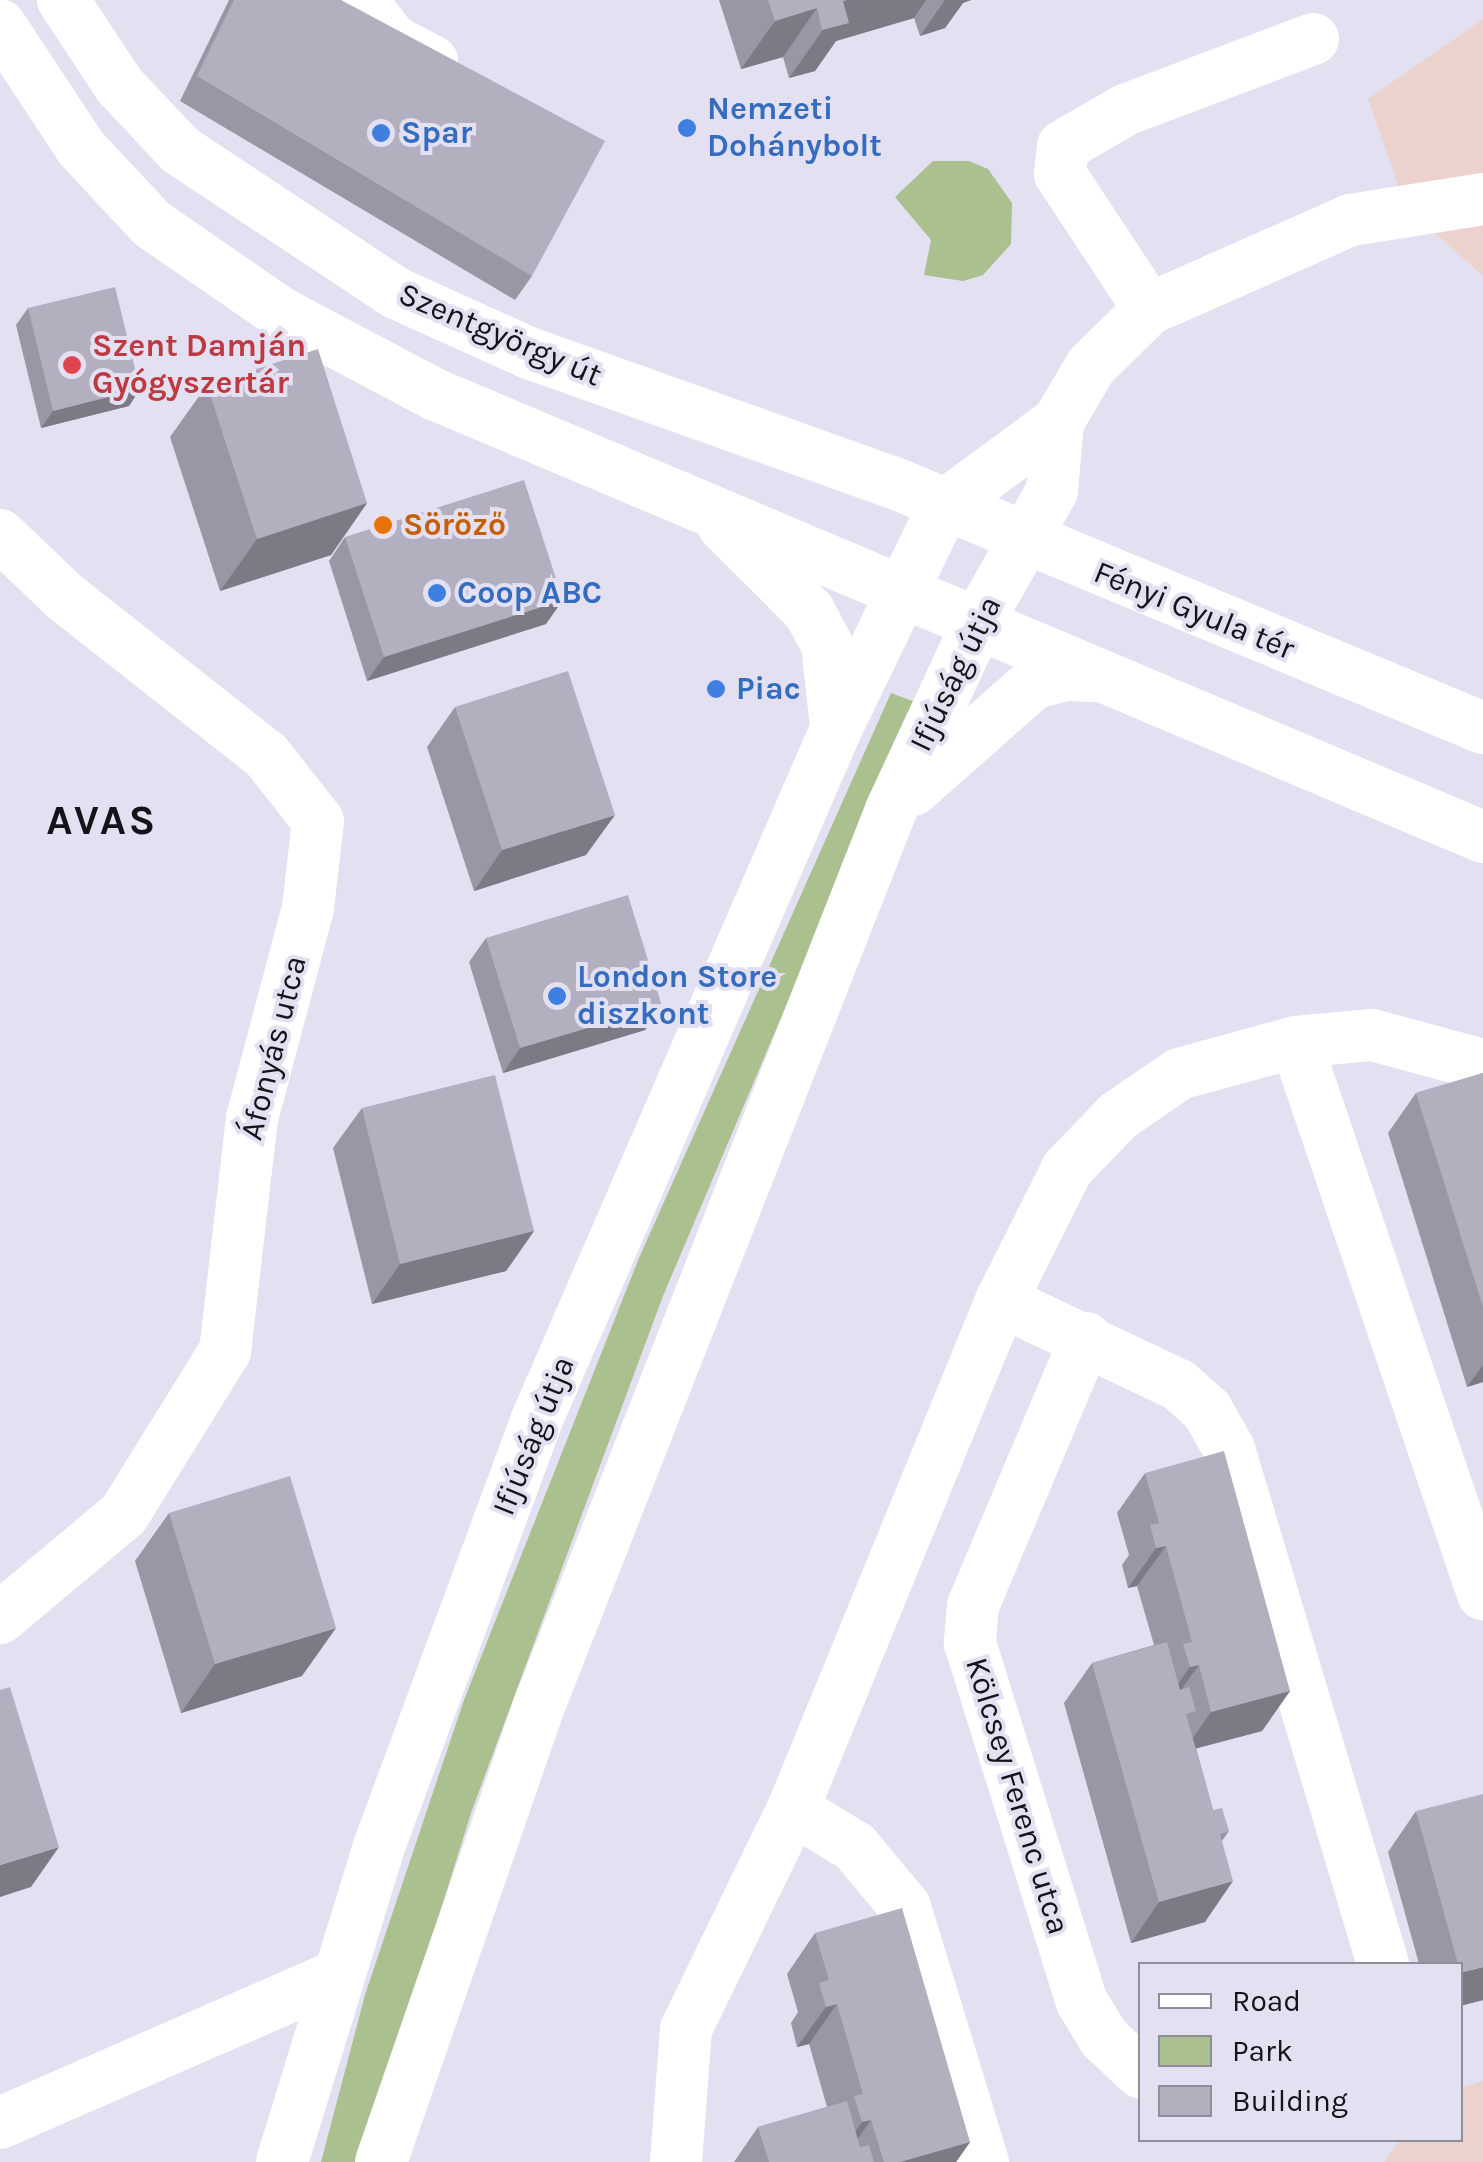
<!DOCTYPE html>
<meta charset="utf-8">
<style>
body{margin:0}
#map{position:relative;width:1483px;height:2162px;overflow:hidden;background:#e3e0f1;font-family:Karla,sans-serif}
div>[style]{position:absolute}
.education>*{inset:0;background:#ecd2cc}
.green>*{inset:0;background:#aac08e}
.minor>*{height:52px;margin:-26px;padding:0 26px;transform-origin:26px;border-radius:26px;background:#fff}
.wall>*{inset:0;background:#9a96a4}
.shaded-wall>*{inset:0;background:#7d7a86}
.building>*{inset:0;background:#b3afbf}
.dots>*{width:28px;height:28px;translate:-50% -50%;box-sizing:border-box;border:5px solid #e3e0f1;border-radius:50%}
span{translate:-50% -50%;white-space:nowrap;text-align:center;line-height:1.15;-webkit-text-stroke:8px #e3e0f1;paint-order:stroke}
.shop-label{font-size:32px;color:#366cbe;font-weight:700}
.left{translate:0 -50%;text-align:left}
.street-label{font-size:32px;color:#141319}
.health-label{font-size:32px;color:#be3a42;font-weight:700}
.food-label{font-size:32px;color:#c56008;font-weight:700}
.district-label{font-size:42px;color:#141319;font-weight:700;letter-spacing:2.5px}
.legend{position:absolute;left:1138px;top:1962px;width:325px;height:180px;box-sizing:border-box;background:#e3e0f1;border:2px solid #908e9b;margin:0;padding:12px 18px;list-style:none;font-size:30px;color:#141319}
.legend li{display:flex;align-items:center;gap:20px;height:50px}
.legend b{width:50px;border:2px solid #908e9b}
</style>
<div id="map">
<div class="education">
<div style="clip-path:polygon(1483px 19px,1483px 276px,1406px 207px,1368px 99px)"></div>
<div style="clip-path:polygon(1483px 2081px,1483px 2162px,1384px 2162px,1400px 2140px,1460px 2140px,1461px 2088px)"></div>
</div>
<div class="green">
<div style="clip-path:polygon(933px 161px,969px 161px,988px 169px,1012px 203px,1011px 244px,983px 275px,963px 281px,924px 275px,931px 240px,895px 197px)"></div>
<div style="clip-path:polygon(891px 693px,915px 702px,663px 1296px,471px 1813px,362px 2162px,321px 2162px,365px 1995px,464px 1700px,639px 1258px)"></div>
</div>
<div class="minor">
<div style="left:63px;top:0;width:102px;rotate:56.6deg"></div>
<div style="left:119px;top:85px;width:89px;rotate:46.8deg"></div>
<div style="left:180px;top:150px;width:259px;rotate:33.5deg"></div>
<div style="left:396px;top:293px;width:146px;rotate:24.3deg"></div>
<div style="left:529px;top:353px;width:385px;rotate:19.6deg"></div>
<div style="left:892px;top:482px;width:640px;rotate:22.6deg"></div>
<div style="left:361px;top:0;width:52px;rotate:52deg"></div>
<div style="left:393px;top:41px;width:44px;rotate:27.1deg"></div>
<div style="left:0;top:25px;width:147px;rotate:56.6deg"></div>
<div style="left:81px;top:148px;width:104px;rotate:46.9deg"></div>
<div style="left:152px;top:224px;width:157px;rotate:34.6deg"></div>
<div style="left:281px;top:313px;width:173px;rotate:27.9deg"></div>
<div style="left:434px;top:394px;width:1139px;rotate:22.89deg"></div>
<div style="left:1149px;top:309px;width:162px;rotate:-123.4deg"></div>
<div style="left:1060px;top:174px;width:28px;rotate:-84deg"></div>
<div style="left:1063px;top:146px;width:72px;rotate:-30.1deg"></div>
<div style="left:1125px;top:110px;width:201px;rotate:-20.7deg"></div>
<div style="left:944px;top:506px;width:142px;rotate:-36.4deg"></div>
<div style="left:1058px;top:422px;width:65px;rotate:-59.5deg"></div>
<div style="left:1091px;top:366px;width:81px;rotate:-44.5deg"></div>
<div style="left:1149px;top:309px;width:221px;rotate:-23.8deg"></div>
<div style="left:1351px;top:220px;width:134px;rotate:-9deg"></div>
<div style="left:723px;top:525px;width:122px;rotate:45deg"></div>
<div style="left:809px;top:611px;width:38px;rotate:62deg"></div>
<div style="left:827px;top:645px;width:81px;rotate:83.7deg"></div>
<div style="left:0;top:535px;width:90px;rotate:43.6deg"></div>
<div style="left:65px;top:597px;width:256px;rotate:38.2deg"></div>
<div style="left:266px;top:755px;width:84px;rotate:51.8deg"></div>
<div style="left:318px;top:821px;width:88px;rotate:96.6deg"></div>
<div style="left:308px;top:908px;width:217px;rotate:104.9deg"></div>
<div style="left:252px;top:1118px;width:235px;rotate:96.6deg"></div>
<div style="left:225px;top:1351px;width:192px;rotate:121.8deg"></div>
<div style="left:124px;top:1514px;width:162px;rotate:140deg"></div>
<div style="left:913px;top:790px;width:162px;rotate:-41.5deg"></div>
<div style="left:1034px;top:683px;width:33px;rotate:-14deg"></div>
<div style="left:1066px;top:675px;width:37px;rotate:2deg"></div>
<div style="left:1296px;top:1042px;width:583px;rotate:71.29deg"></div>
<div style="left:1001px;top:1301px;width:197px;rotate:25.3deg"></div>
<div style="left:1179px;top:1385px;width:38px;rotate:42deg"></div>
<div style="left:1207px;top:1410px;width:45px;rotate:60.6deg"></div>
<div style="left:1229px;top:1449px;width:538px;rotate:73.35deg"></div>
<div style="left:1086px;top:1338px;width:291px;rotate:112.9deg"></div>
<div style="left:973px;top:1606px;width:37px;rotate:95deg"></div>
<div style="left:970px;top:1643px;width:376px;rotate:72.7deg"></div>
<div style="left:1082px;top:2002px;width:42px;rotate:58.6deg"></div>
<div style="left:1104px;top:2038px;width:50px;rotate:43.4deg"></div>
<div style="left:793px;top:1809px;width:73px;rotate:31.5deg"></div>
<div style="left:855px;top:1847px;width:78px;rotate:50.2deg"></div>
<div style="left:905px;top:1907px;width:267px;rotate:73deg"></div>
<div style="left:0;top:2123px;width:368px;rotate:-23.6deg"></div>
<div style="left:282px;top:2162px;width:327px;rotate:-72.9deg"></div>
<div style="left:378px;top:1849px;width:458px;rotate:-69.7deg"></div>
<div style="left:537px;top:1419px;width:752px;rotate:-66.57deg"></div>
<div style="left:836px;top:729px;width:248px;rotate:-64.2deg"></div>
<div style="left:381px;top:2162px;width:488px;rotate:-70.9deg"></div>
<div style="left:541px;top:1701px;width:957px;rotate:-68.55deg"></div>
<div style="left:891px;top:810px;width:209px;rotate:-65.1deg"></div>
<div style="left:979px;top:620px;width:148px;rotate:-60.5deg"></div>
<div style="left:1052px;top:491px;width:69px;rotate:-85deg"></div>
<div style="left:676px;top:2162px;width:133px;rotate:-85.7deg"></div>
<div style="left:686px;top:2029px;width:245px;rotate:-64.1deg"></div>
<div style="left:793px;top:1809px;width:549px;rotate:-67.73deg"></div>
<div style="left:1001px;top:1301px;width:148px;rotate:-63.4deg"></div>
<div style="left:1067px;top:1169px;width:74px;rotate:-46.1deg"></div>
<div style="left:1118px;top:1116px;width:74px;rotate:-34.5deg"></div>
<div style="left:1179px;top:1074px;width:121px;rotate:-15.3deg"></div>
<div style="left:1296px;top:1042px;width:76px;rotate:-5.3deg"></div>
<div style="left:1372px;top:1035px;width:115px;rotate:15.1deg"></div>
</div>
<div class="wall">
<div style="clip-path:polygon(229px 0,341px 0,532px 276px,515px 300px,180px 101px)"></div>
<div style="clip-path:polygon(719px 0,971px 0,963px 3px,945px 28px,920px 36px,914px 18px,836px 41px,815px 71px,789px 78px,783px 57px,741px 69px)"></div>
<div style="clip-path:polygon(28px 308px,140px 389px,129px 406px,41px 428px,16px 325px)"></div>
<div style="clip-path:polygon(207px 385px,367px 503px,331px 555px,220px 591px,170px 437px)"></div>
<div style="clip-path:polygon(345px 537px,546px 624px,367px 681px,329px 561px)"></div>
<div style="clip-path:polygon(455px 707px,586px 855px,474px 891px,427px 747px)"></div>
<div style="clip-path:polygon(486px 938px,662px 1006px,645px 1030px,503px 1073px,469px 962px)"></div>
<div style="clip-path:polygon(1483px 1073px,1483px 1382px,1467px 1387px,1388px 1133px,1416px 1093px)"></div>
<div style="clip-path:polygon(362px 1108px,534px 1231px,506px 1271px,372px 1304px,333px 1148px)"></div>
<div style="clip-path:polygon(1145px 1473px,1290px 1691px,1262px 1731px,1196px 1748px,1213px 1810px,1229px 1831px,1222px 1841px,1205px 1922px,1131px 1943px,1064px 1703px,1092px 1663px,1154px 1645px,1137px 1586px,1128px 1588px,1122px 1565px,1129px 1555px,1117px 1513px)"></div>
<div style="clip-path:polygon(169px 1513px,302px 1676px,181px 1713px,135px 1561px)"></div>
<div style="clip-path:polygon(1416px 1811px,1483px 2000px,1460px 2006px,1460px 1964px,1419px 1964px,1388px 1852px)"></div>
<div style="clip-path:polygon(815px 1933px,970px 2142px,956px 2162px,734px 2162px,758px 2127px,827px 2107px,809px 2044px,797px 2047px,791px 2023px,798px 2012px,787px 1974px)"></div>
</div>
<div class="shaded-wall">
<div style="clip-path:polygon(847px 0,926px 0,914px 18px,836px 41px,815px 71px,789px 78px,843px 1px)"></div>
<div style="clip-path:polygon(945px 0,971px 0,963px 3px,945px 28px,920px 36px)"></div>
<div style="clip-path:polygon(817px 8px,783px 57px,741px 69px,775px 21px)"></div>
<div style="clip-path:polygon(140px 389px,129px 406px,41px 428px,53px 411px)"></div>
<div style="clip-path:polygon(367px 503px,331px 555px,220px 591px,257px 539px)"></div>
<div style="clip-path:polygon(563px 600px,546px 624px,367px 681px,384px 657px)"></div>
<div style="clip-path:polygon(615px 815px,586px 855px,474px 891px,502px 850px)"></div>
<div style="clip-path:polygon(662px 1006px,645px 1030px,503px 1073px,520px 1048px)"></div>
<div style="clip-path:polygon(534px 1231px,506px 1271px,372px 1304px,400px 1264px)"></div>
<div style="clip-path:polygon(1483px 1365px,1483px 1382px,1467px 1387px)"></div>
<div style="clip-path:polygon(1166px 1546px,1137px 1586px,1128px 1588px,1156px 1548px)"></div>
<div style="clip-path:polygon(336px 1628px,302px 1676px,181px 1713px,215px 1664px)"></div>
<div style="clip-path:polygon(1199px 1665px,1170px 1705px,1161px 1708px,1190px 1667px)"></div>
<div style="clip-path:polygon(1290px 1691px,1262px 1731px,1183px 1752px,1211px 1712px)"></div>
<div style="clip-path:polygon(59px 1847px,31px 1887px,0 1897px,0 1865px)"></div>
<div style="clip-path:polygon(1233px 1881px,1205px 1922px,1131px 1943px,1159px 1902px)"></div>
<div style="clip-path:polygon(1483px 1967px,1483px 2000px,1460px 2006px,1460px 1973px)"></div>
<div style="clip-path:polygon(837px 2004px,809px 2044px,797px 2047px,826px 2007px)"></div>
<div style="clip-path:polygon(871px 2120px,843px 2160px,834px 2162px,862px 2122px)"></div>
<div style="clip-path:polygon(970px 2142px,956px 2162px,900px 2162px)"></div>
</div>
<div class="building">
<div style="clip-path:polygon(234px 0,341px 0,605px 141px,532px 276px,197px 76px)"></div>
<div style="clip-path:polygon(768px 0,847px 0,843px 1px,849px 23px,822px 30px,817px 8px,775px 21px)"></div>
<div style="clip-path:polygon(115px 287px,140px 389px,53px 411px,28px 308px)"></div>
<div style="clip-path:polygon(318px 349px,367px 503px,257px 539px,207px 385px)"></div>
<div style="clip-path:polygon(524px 480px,563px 600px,384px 657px,345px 537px)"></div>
<div style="clip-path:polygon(568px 671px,615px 815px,502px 850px,455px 707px)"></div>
<div style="clip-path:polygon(628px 895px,662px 1006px,520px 1048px,486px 938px)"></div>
<div style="clip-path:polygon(1483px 1073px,1483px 1307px,1416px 1093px)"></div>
<div style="clip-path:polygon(495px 1075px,534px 1231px,400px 1264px,362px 1108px)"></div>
<div style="clip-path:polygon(1224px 1451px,1290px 1691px,1211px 1712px,1199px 1665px,1190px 1667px,1183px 1644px,1192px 1642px,1166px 1546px,1156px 1548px,1150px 1525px,1159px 1523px,1145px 1473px)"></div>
<div style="clip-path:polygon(290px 1476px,336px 1628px,215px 1664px,169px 1513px)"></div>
<div style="clip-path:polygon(1167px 1642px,1180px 1690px,1189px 1687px,1196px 1711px,1186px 1714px,1213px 1810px,1222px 1808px,1229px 1831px,1220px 1834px,1233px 1881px,1159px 1902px,1092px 1663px)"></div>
<div style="clip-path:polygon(10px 1687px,59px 1847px,0 1865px,0 1690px)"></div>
<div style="clip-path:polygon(1483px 1794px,1483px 1967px,1460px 1973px,1460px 1964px,1458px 1964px,1416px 1811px)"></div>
<div style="clip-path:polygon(902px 1908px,970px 2142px,900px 2162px,884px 2162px,871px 2120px,862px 2122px,854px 2096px,863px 2094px,837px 2004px,826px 2007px,819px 1983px,829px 1980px,815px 1933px)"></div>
<div style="clip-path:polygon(847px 2101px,860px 2147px,869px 2145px,874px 2162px,769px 2162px,758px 2127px)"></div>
</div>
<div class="dots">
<div style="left:687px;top:128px;background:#3f7fe0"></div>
<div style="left:381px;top:133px;background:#3f7fe0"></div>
<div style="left:72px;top:365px;background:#e0444e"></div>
<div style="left:383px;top:525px;background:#e8710a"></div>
<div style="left:437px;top:593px;background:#3f7fe0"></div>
<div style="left:716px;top:689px;background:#3f7fe0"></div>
<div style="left:557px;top:996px;background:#3f7fe0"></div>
</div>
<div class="shop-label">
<span class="left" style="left:707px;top:128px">Nemzeti<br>Dohánybolt</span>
<span class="left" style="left:401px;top:133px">Spar</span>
<span class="left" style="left:457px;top:593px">Coop ABC</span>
<span class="left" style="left:736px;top:689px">Piac</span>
<span class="left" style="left:577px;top:996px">London Store<br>diszkont</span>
</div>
<div class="street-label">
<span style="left:500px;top:335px;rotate:23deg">Szentgyörgy út</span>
<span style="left:1194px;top:611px;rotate:22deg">Fényi Gyula tér</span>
<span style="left:956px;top:674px;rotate:-64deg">Ifjúság útja</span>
<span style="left:274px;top:1048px;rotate:-76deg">Áfonyás utca</span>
<span style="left:534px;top:1436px;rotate:-68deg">Ifjúság útja</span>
<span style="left:1017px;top:1796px;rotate:73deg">Kölcsey Ferenc utca</span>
</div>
<div class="health-label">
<span class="left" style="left:92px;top:365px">Szent Damján<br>Gyógyszertár</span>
</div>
<div class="food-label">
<span class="left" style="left:403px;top:525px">Söröző</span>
</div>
<div class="district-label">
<span style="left:102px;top:820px">AVAS</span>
</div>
<ul class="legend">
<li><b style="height:12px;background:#fff"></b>Road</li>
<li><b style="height:28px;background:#aac08e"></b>Park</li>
<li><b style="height:28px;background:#b3afbf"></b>Building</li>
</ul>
</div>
